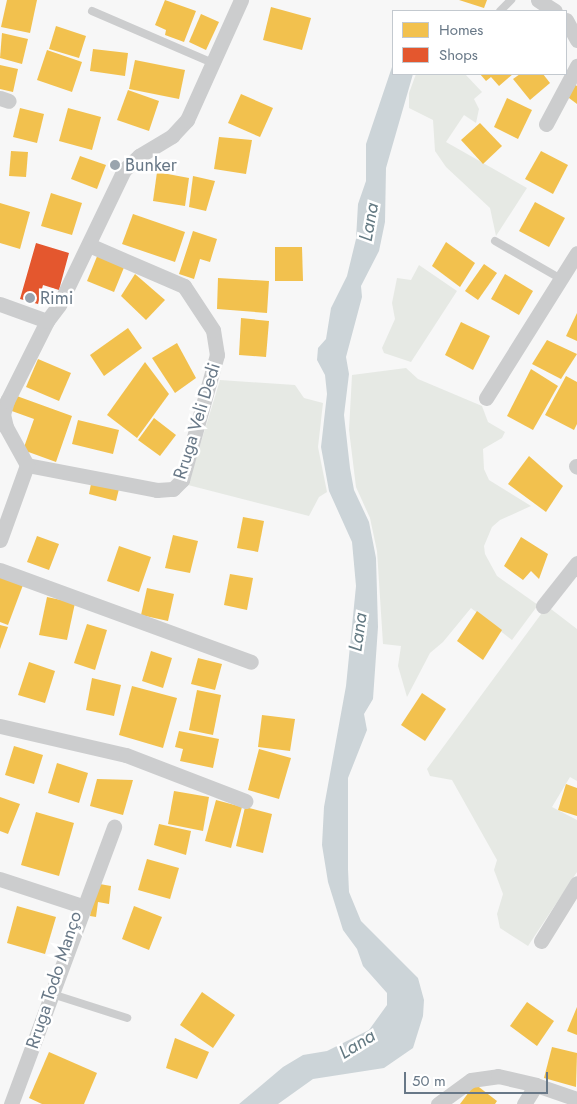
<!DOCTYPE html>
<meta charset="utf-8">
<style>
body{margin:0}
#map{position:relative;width:577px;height:1104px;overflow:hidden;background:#f7f7f7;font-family:Jost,sans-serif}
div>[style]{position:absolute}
.green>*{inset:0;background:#e6e9e4}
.water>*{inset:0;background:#ccd4d8}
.homes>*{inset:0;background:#f2c14e}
.shops>*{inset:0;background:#e4572e}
.lane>*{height:8px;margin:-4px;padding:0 4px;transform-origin:4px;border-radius:4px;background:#cccdce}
.street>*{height:15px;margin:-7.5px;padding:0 7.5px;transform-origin:7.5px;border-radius:7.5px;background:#cccdce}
.dots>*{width:14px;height:14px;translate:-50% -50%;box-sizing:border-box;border:2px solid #fff;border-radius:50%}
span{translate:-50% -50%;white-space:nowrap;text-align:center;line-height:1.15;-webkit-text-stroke:5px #fff;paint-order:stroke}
.poi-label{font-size:18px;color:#687887}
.left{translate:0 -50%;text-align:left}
.street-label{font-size:18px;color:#687887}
.water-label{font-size:19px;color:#637982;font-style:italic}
.legend{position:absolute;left:392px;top:10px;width:175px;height:65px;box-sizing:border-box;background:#fff;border:1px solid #c3c9cf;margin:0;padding:6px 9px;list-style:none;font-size:15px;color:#687887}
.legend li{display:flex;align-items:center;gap:10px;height:25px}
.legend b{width:25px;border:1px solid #c3c9cf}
.scale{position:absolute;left:404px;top:1072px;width:144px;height:22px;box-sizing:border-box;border:2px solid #687887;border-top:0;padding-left:6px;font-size:15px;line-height:18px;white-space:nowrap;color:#687887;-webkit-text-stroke:4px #fff;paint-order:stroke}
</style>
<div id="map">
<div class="green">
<div style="clip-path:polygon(416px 74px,465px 74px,482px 92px,474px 99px,479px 109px,476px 123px,464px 115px,446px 142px,527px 188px,496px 236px,490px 208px,446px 167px,435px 151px,433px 120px,409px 108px,409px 93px)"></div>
<div style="clip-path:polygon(419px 265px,457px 291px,411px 362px,384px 353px,382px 348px,395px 319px,392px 303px,397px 278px,411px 280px)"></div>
<div style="clip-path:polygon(406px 368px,418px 379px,482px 406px,488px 422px,505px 432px,502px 438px,483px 449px,484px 469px,489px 480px,531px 506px,500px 520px,492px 527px,484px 546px,485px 554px,497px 576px,538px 605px,512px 640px,471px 608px,443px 642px,430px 653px,407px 697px,398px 666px,401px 646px,383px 644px,377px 551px,370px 518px,356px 487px,349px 430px,352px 375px)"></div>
<div style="clip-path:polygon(220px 380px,295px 385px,304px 398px,323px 403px,318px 447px,327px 492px,319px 497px,309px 516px,188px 485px)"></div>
<div style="clip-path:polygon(547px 606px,577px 629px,577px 781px,570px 777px,552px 807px,577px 820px,577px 872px,528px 946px,500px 928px,497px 914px,503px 894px,494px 870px,497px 860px,452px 780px,430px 776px,427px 769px)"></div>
</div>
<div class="water">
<div style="clip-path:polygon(393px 64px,393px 74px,413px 74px,386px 168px,385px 222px,379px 251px,361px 286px,362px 297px,346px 357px,349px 374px,344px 415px,350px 468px,354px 490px,369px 522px,376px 558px,378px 627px,373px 699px,364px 714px,367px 730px,348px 778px,348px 869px,349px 892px,361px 921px,418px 978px,424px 1000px,423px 1016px,413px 1048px,384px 1068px,313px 1079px,278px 1104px,239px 1104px,283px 1067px,303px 1055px,327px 1051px,369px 1030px,387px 1005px,387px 993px,363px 966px,357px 949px,343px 930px,328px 882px,322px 845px,324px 807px,346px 686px,356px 586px,352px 542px,329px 491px,321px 447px,327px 394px,325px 375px,317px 360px,318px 348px,326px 339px,331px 308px,347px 276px,356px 239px,358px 204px,366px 181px,366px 144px)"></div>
</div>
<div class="homes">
<div style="clip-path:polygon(7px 0,37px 0,30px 33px,1px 27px)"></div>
<div style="clip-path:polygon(165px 0,196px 11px,184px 42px,165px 35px,166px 30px,155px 25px)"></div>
<div style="clip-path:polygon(459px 0,487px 0,484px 8px)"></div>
<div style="clip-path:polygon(271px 7px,311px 18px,302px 50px,263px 40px)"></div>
<div style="clip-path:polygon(201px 14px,219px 22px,206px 50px,189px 42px)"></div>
<div style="clip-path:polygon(56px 26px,86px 36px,79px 58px,49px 49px)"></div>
<div style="clip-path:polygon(2px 33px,28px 39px,22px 64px,0 58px)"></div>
<div style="clip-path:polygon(93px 49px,128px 53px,125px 76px,90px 71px)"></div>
<div style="clip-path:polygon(47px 50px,82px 62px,72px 92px,37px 80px)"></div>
<div style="clip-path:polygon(135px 60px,185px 70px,179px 99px,129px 89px)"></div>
<div style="clip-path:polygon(0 65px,18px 69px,13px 92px,0 89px)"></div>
<div style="clip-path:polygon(480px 74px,513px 74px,499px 86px,491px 77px,486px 81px)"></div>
<div style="clip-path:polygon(520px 74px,543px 74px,550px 83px,530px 100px,513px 79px)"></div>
<div style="clip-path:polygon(574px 84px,577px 86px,577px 104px,565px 95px)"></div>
<div style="clip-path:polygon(128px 90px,159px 101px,149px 131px,117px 120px)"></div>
<div style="clip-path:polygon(241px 94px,273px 108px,260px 137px,228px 123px)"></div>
<div style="clip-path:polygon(507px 98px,532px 110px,518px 139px,494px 127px)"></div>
<div style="clip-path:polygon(20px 108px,44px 114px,37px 143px,13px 137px)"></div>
<div style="clip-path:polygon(68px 108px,101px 117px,92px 150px,59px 141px)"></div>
<div style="clip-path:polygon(480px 123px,502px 146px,483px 164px,461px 140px)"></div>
<div style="clip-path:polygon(219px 137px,252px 140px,246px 174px,214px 169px)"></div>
<div style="clip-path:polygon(11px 151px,28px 152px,26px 177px,9px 176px)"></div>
<div style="clip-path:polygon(541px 151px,568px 165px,553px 194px,525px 179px)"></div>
<div style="clip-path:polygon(80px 156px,106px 165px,97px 189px,71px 179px)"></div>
<div style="clip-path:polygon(157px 172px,189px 178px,185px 206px,153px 201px)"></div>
<div style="clip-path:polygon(193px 176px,215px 181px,206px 211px,189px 207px)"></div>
<div style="clip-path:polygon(51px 193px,82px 203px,72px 235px,41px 226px)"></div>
<div style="clip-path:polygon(535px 202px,565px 218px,549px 247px,519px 231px)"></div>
<div style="clip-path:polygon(0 203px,30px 212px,20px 249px,0 243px)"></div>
<div style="clip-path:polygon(133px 214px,185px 232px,175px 262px,122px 244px)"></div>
<div style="clip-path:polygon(193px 231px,217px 239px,210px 262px,200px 259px,194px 279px,179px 274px)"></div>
<div style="clip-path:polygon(446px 242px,475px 263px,460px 287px,432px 266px)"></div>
<div style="clip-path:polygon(275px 247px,302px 247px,303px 281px,275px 281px)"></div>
<div style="clip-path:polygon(98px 254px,125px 265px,114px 292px,87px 281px)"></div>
<div style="clip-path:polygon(484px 264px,497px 273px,478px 300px,465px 291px)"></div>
<div style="clip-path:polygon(135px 274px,165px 300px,146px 320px,121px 296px)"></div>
<div style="clip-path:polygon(505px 274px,533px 291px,519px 315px,491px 299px)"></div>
<div style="clip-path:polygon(218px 278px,269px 281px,267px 313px,217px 309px)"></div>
<div style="clip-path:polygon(577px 313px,577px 341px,566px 336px)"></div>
<div style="clip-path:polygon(241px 318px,269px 321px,266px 357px,239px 355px)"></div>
<div style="clip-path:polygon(461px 322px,490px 336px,473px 370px,445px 355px)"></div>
<div style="clip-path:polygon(128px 328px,142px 348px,104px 376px,90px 355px)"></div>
<div style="clip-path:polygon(547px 340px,577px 354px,561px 379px,532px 364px)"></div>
<div style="clip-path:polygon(177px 343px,196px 378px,175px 393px,152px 358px)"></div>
<div style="clip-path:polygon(38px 359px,71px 373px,59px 401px,26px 387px)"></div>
<div style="clip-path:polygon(145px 362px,169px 394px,137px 438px,107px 415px)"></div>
<div style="clip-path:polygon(531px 369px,558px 386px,533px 430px,507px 416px)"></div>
<div style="clip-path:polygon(566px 376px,577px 382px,577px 424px,574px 430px,545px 415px)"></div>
<div style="clip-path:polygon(14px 395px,72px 416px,56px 462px,23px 450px,34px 419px,9px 410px)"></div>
<div style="clip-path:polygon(154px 418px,176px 435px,160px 456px,138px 440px)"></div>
<div style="clip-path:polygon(78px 420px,119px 430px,113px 454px,72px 444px)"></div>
<div style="clip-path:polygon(529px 456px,563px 486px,546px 512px,508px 484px)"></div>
<div style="clip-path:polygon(92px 479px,120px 485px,116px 501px,89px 494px)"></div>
<div style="clip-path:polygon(243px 517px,264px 521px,258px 552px,237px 548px)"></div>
<div style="clip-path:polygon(173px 535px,198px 541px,190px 573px,165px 568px)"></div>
<div style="clip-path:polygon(37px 536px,59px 544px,49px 570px,27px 562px)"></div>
<div style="clip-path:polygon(521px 537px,548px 554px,539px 579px,531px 571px,523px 580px,504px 566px)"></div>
<div style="clip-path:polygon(119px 546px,151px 557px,139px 592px,107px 581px)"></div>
<div style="clip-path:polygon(230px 574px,253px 578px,247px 610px,224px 605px)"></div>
<div style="clip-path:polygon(0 576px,23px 585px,8px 625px,0 622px)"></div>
<div style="clip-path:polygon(147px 588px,174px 594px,168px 621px,141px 615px)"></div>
<div style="clip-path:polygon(47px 597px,75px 603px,67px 640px,39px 635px)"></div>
<div style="clip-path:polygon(477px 611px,502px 630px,483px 660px,457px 641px)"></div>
<div style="clip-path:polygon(87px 624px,107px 630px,95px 670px,74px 663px)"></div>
<div style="clip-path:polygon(0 625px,8px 627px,0 649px)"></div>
<div style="clip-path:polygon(151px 651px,172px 658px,163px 688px,142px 681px)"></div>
<div style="clip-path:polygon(198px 658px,222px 664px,215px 690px,191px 684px)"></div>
<div style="clip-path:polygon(29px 662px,55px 671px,45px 703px,18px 695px)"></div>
<div style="clip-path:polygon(92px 678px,121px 685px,114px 716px,86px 710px)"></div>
<div style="clip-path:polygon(132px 686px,177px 698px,163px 748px,119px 735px)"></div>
<div style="clip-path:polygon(197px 690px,221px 695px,213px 735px,189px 730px)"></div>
<div style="clip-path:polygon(422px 693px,446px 709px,425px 741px,401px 725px)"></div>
<div style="clip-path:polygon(262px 715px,295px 719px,290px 751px,258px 747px)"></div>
<div style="clip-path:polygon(179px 731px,219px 739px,213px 768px,180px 761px,183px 749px,175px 747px)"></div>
<div style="clip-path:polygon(14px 746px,43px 755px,34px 784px,5px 775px)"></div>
<div style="clip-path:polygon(259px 749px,291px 758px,279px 799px,248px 790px)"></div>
<div style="clip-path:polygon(57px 763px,88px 773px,79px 803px,48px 793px)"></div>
<div style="clip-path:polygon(97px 779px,133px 780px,123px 815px,90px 806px)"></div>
<div style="clip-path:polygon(566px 784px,577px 788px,577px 816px,558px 810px)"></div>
<div style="clip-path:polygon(174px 791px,209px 797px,203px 831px,168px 824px)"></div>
<div style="clip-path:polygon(0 797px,20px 804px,8px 834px,0 831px)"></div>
<div style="clip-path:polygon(216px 800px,242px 807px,231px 848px,205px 841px)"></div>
<div style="clip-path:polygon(245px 807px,272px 814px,263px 853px,236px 846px)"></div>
<div style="clip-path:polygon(36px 812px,74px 823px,59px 876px,21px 865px)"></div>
<div style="clip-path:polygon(159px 824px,191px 831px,186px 855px,154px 845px)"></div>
<div style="clip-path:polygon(147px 859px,179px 868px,170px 899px,138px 890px)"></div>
<div style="clip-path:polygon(94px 883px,111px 886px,109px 904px,98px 902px,96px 917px,90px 916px)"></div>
<div style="clip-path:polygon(17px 906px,56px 917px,45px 954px,7px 943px)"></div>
<div style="clip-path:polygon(134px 906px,162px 917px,149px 950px,122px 939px)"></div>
<div style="clip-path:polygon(202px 992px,235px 1015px,213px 1048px,180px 1025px)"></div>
<div style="clip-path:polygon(527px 1002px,554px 1021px,537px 1046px,510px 1026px)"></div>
<div style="clip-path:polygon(577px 1007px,577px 1035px,567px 1031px)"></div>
<div style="clip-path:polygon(175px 1038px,209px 1052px,197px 1079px,166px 1068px)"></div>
<div style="clip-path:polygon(552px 1047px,577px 1053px,576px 1087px,544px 1078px)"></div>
<div style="clip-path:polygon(49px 1052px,97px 1073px,84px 1104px,42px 1104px,29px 1098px)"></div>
<div style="clip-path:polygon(475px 1084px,497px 1101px,495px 1104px,460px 1104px)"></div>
</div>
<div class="shops">
<div style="clip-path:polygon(36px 243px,69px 253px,59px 290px,43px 285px,38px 304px,20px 299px)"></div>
</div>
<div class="lane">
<div style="left:92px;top:11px;width:132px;rotate:23.3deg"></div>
<div style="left:500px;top:11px;width:16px;rotate:-45deg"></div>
<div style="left:495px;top:241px;width:76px;rotate:29.9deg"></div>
<div style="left:52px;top:994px;width:79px;rotate:17.7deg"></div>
</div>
<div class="street">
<div style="left:538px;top:0;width:20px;rotate:33deg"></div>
<div style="left:566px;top:20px;width:23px;rotate:61deg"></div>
<div style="left:0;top:98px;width:9px;rotate:18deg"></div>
<div style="left:546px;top:124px;width:66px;rotate:-61.9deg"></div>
<div style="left:0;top:304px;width:50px;rotate:19.9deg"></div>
<div style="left:486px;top:398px;width:171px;rotate:-57.9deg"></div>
<div style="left:27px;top:465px;width:132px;rotate:10.9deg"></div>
<div style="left:157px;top:490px;width:16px;rotate:-4deg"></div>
<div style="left:173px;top:489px;width:13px;rotate:-45deg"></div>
<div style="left:182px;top:480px;width:130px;rotate:-74.4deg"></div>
<div style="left:217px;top:355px;width:25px;rotate:-99deg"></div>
<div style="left:213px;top:330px;width:53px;rotate:-123.4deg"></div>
<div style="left:184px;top:286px;width:103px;rotate:-156.7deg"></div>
<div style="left:576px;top:466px;width:1px;rotate:45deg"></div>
<div style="left:0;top:540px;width:80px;rotate:-70.2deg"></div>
<div style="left:27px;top:465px;width:43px;rotate:-118.9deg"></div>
<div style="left:6px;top:427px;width:13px;rotate:-103deg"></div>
<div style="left:3px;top:414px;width:14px;rotate:-73deg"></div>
<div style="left:7px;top:401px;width:89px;rotate:-63.4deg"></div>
<div style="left:47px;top:321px;width:20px;rotate:-53deg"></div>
<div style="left:59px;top:305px;width:150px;rotate:-64.3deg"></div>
<div style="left:124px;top:170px;width:21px;rotate:-43deg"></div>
<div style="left:139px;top:156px;width:39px;rotate:-31deg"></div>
<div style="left:172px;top:136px;width:22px;rotate:-47deg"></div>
<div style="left:187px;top:120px;width:132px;rotate:-65.8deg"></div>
<div style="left:0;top:570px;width:267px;rotate:20.1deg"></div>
<div style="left:543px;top:606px;width:55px;rotate:-51.7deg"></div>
<div style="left:0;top:726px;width:129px;rotate:13deg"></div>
<div style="left:126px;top:755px;width:128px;rotate:21.1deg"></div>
<div style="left:0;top:879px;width:86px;rotate:18.2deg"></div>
<div style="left:541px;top:941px;width:68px;rotate:-58.2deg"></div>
<div style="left:11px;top:1104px;width:296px;rotate:-69.6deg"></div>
<div style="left:438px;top:1104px;width:41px;rotate:-36deg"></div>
<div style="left:471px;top:1080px;width:27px;rotate:-8deg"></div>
<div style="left:498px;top:1076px;width:39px;rotate:13deg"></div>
<div style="left:536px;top:1085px;width:43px;rotate:18.9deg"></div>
<div style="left:524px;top:1104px;width:22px;rotate:-58deg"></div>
</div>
<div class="dots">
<div style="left:115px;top:165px;background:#9aa4ae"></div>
<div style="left:30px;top:298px;background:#9aa4ae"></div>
</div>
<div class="poi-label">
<span class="left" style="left:125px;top:165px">Bunker</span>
<span class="left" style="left:40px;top:298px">Rimi</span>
</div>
<div class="street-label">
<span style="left:197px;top:421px;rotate:-73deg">Rruga Veli Dedi</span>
<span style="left:54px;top:980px;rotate:-72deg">Rruga Todo Manço</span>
</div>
<div class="water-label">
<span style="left:369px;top:222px;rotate:-80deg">Lana</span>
<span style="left:358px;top:632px;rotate:-82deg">Lana</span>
<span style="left:357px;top:1044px;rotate:-32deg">Lana</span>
</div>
<ul class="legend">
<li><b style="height:14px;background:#f2c14e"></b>Homes</li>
<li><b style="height:14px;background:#e4572e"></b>Shops</li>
</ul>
<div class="scale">50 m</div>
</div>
